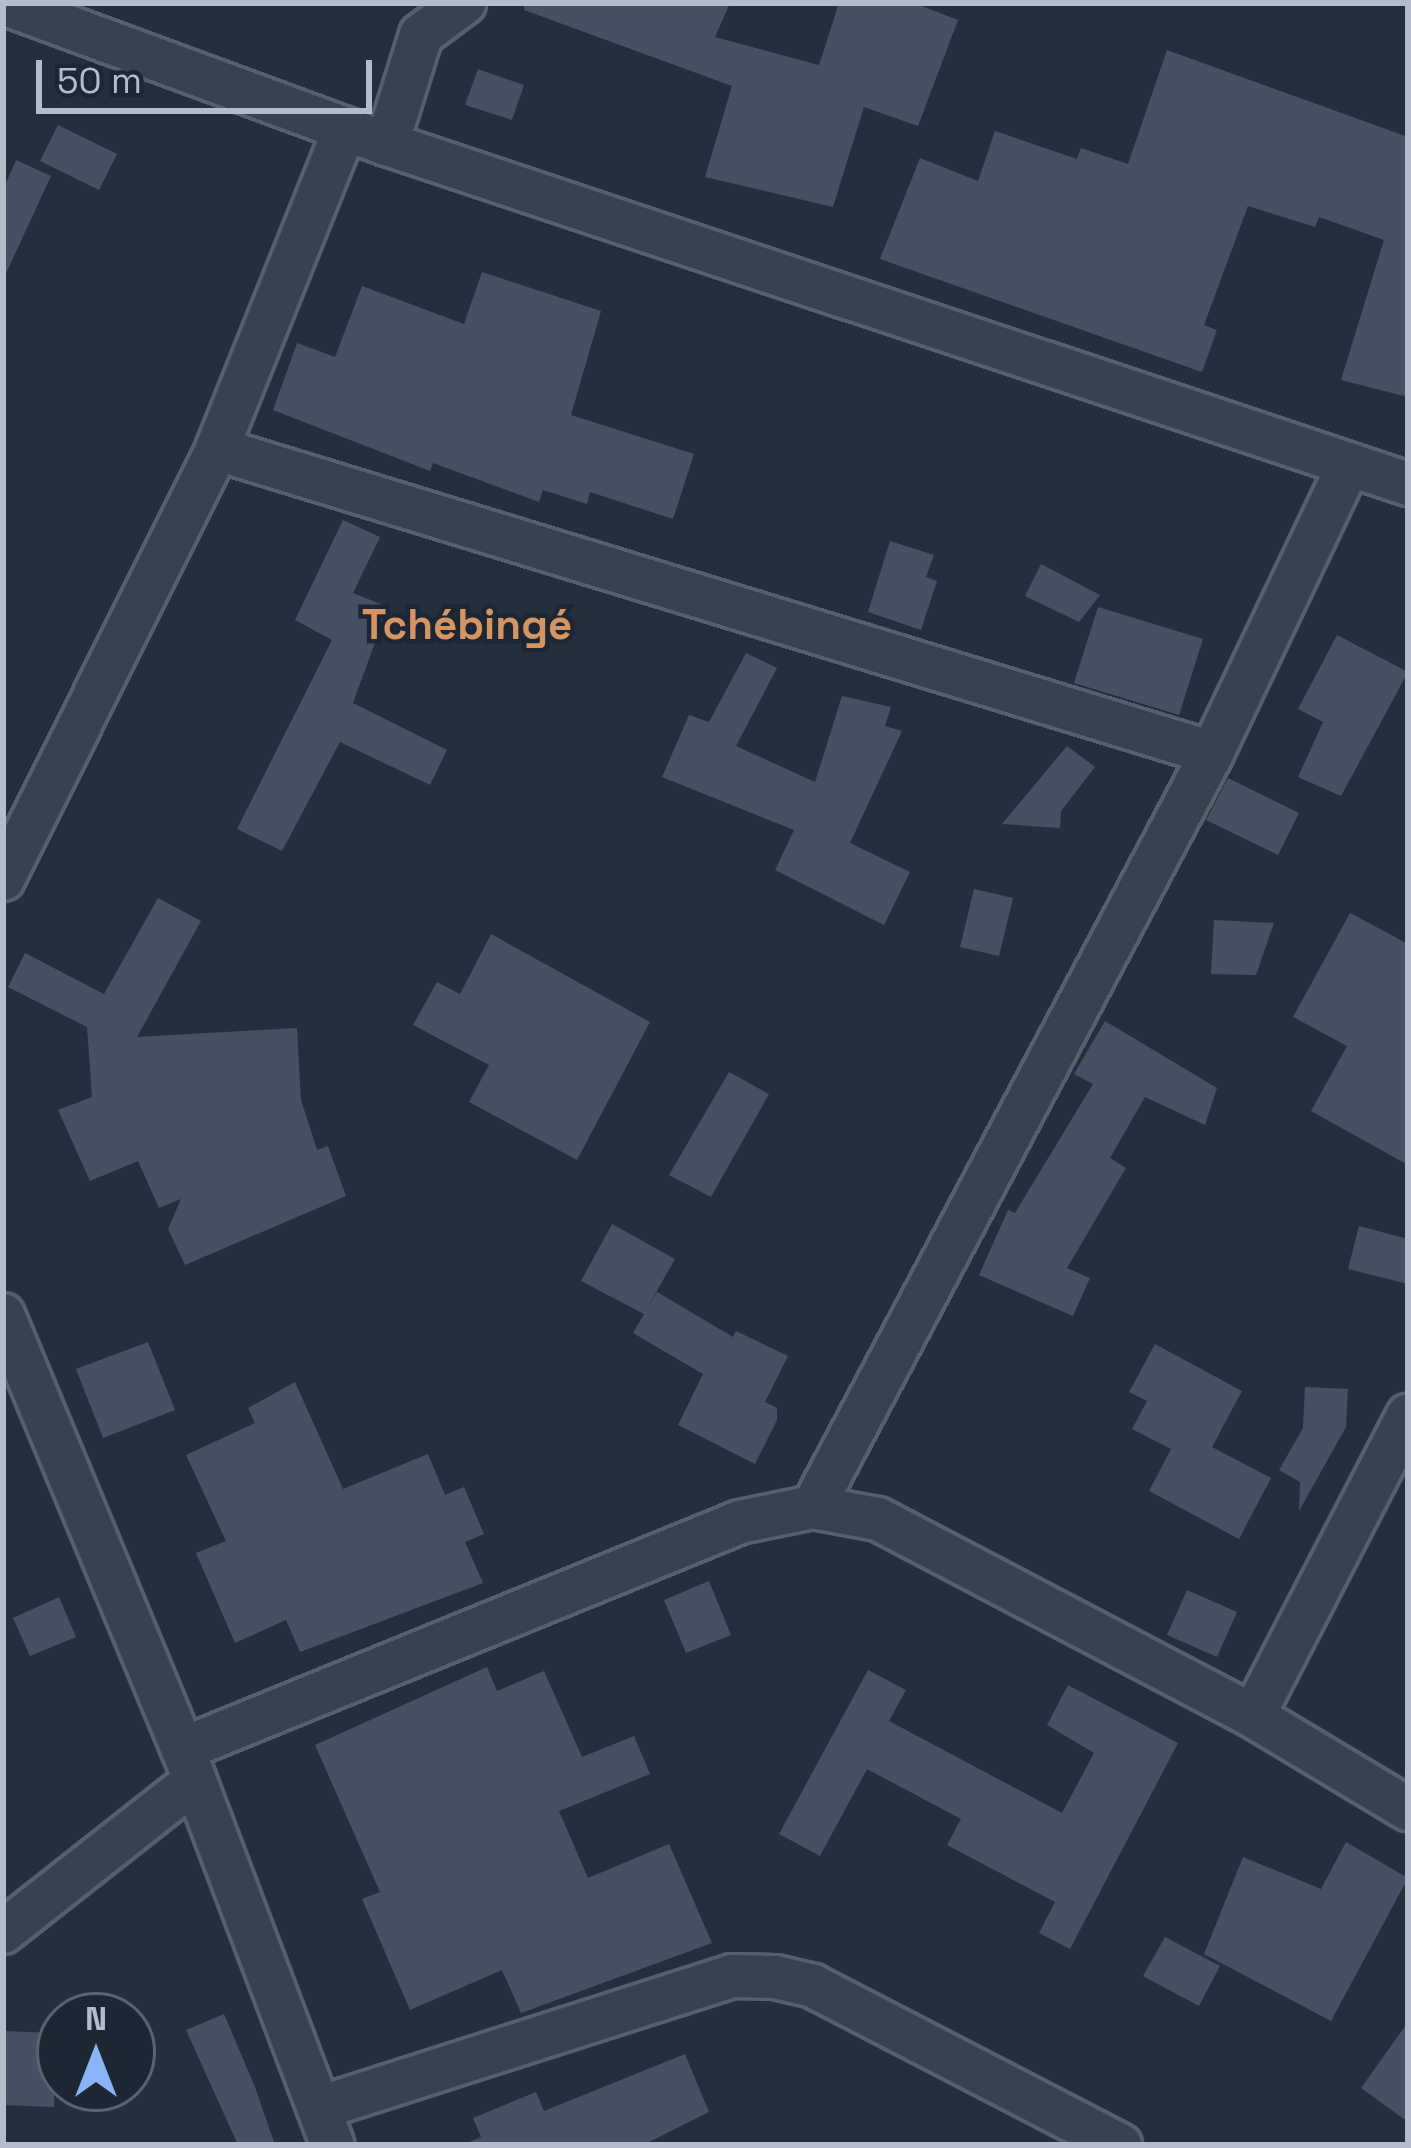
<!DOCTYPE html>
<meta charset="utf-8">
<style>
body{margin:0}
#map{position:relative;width:1411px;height:2148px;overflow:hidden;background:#242f3e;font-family:"Space Grotesk",sans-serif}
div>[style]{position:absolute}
.building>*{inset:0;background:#455162}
.roads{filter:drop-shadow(3px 0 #565f6c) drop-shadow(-3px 0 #565f6c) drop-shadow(0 3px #565f6c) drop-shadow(0 -3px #565f6c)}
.street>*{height:42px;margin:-21px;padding:0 21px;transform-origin:21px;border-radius:21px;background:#38414e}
span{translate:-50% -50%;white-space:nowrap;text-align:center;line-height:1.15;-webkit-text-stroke:9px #1d2633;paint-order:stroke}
.neighbourhood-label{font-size:42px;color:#d59563;font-weight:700}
.frame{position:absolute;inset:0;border:6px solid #b4bcc9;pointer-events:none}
.north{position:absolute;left:36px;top:1992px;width:120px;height:120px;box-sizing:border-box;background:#1d2633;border:3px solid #59626f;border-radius:50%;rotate:0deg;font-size:33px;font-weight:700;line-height:48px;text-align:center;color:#b4bcc9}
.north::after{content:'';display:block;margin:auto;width:42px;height:54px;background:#8ab4f8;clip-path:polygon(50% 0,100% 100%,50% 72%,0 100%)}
.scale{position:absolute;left:36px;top:60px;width:336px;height:54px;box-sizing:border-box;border:6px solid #b4bcc9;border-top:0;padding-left:15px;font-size:36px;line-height:42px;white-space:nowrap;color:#b4bcc9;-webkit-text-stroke:9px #1d2633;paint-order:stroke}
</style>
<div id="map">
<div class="building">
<div style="clip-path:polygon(525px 3px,730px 3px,715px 37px,819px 65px,839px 3px,914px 3px,958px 20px,918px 126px,864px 107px,833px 207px,705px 177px,732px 86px,524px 10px)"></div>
<div style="clip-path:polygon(1167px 50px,1408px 137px,1408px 397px,1341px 380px,1384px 240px,1319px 217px,1315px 227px,1248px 206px,1204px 325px,1217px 330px,1202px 372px,880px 259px,920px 158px,978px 181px,995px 131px,1077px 159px,1081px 148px,1128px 164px)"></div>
<div style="clip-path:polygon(478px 69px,524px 85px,512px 120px,465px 105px)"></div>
<div style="clip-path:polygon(58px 125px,117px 154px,99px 190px,40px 161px)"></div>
<div style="clip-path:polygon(16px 160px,51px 176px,3px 280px,3px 190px)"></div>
<div style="clip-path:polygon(482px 272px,601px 311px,571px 415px,694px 454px,673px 519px,590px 492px,587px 504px,543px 490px,539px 502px,433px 463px,430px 471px,273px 410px,297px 343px,335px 357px,362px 286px,464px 324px)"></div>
<div style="clip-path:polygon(343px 520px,380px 537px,353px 593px,388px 607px,353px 703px,447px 750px,430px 785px,340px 742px,282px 851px,237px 829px,332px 640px,295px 620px)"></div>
<div style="clip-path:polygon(890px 541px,934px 555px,926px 577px,937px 581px,921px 630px,868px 612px)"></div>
<div style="clip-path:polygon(1041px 564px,1100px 595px,1079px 622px,1025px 596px)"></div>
<div style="clip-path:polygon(1098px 607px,1203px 639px,1179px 715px,1074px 683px)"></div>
<div style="clip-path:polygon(1337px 635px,1408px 672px,1341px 796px,1298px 777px,1323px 722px,1298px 709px)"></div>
<div style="clip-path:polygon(746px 653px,777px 668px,736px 746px,815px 782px,842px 696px,891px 707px,885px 726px,902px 731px,850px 843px,910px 872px,884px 925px,775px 870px,794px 830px,662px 777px,689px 715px,709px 722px)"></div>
<div style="clip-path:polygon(1067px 746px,1095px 767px,1061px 811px,1060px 828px,1002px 824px)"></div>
<div style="clip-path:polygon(1228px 778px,1299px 813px,1278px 855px,1206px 820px)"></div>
<div style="clip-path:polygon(974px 889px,1013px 898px,999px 956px,960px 947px)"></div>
<div style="clip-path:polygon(158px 898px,201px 921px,137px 1037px,297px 1028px,301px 1100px,317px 1150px,328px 1146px,346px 1196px,185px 1265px,168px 1229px,181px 1199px,159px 1208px,138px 1161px,90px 1181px,58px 1110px,92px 1097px,87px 1027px,8px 987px,25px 953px,104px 994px)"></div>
<div style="clip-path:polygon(1350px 913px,1408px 944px,1408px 1165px,1311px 1111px,1347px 1046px,1293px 1017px)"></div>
<div style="clip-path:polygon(1214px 920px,1274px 923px,1256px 975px,1211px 974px)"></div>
<div style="clip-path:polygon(491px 934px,650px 1022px,577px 1160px,469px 1102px,489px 1065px,413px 1025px,437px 982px,460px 994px)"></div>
<div style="clip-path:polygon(1105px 1021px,1217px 1088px,1205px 1125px,1145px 1097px,1110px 1158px,1126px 1168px,1067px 1268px,1090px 1278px,1073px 1316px,979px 1275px,1008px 1210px,1015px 1213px,1093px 1084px,1074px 1074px)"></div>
<div style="clip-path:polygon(729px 1072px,769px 1094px,711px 1197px,669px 1175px)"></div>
<div style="clip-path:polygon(612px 1224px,675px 1259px,646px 1310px,657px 1292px,733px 1337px,736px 1331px,788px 1356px,765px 1402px,777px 1408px,777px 1420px,755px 1464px,678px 1425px,703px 1374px,633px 1333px,644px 1314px,581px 1281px)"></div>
<div style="clip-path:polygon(1359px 1226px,1408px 1239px,1408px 1284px,1348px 1269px)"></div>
<div style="clip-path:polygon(148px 1342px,175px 1410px,103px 1438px,76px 1369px)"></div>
<div style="clip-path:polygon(1155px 1344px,1242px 1391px,1212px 1447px,1271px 1478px,1239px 1539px,1149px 1491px,1171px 1449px,1132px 1429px,1147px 1401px,1129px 1392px)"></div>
<div style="clip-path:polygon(295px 1382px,343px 1489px,428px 1454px,445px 1495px,464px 1487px,484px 1534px,465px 1542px,483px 1583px,300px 1652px,286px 1620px,235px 1643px,196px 1553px,226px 1541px,186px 1455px,255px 1423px,248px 1408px)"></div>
<div style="clip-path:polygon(1305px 1387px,1348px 1389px,1346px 1427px,1299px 1511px,1300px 1482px,1279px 1470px,1303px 1428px)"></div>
<div style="clip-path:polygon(709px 1581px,731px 1635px,686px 1653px,664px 1600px)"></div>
<div style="clip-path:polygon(1187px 1590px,1237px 1612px,1217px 1657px,1167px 1635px)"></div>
<div style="clip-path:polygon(59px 1597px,76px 1637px,30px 1656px,13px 1618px)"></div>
<div style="clip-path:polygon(487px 1667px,497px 1691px,544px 1671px,582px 1757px,634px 1736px,650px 1774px,559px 1811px,588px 1878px,669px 1844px,712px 1943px,521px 2013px,502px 1970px,410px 2010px,362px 1899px,380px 1892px,315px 1745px)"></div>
<div style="clip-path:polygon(868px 1670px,906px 1690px,889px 1721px,1062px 1813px,1094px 1753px,1047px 1725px,1068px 1685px,1178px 1743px,1070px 1949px,1039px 1933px,1055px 1902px,947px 1845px,961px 1819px,867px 1769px,820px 1856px,779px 1834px)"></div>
<div style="clip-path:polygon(1346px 1842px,1408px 1878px,1331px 2021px,1204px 1954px,1243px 1857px,1321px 1889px)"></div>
<div style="clip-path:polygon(1165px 1937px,1220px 1966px,1199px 2006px,1143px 1976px)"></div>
<div style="clip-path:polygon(224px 2014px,255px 2087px,275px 2145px,238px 2145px,186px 2030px)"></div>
<div style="clip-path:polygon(1408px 2022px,1408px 2122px,1361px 2088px)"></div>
<div style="clip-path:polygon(3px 2031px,56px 2033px,54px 2107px,3px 2105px)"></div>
<div style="clip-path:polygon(685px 2054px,709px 2112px,643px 2145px,463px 2145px,481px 2137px,473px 2118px,536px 2092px,544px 2111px)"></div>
</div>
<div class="roads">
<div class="street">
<div style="left:3px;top:3px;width:409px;rotate:20.2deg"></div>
<div style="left:387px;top:144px;width:1076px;rotate:18.42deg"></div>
<div style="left:387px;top:144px;width:114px;rotate:-72.7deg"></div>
<div style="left:421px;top:35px;width:54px;rotate:-36.7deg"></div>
<div style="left:217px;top:449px;width:1040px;rotate:16.99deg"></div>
<div style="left:3px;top:879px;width:480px;rotate:-63.5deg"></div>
<div style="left:217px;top:449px;width:345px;rotate:-68.2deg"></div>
<div style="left:3px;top:1315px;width:470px;rotate:67.5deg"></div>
<div style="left:183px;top:1749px;width:423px;rotate:69.3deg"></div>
<div style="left:813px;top:1507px;width:853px;rotate:-62.11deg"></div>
<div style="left:1212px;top:753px;width:319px;rotate:-64.6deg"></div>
<div style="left:1253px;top:1716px;width:338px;rotate:-62.7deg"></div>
<div style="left:183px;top:1749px;width:601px;rotate:-22.17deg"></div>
<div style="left:740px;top:1522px;width:75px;rotate:-11.6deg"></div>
<div style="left:813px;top:1507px;width:66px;rotate:10.5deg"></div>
<div style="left:878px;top:1519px;width:424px;rotate:27.7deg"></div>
<div style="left:1253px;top:1716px;width:181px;rotate:31deg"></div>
<div style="left:3px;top:1932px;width:244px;rotate:-38.2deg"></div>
<div style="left:319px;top:2108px;width:434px;rotate:-17.7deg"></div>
<div style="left:732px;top:1976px;width:43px;rotate:1.3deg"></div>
<div style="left:775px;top:1977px;width:39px;rotate:13deg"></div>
<div style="left:813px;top:1986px;width:346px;rotate:27.4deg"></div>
</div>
</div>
<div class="neighbourhood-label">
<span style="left:467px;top:625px">Tchébingé</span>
</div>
<div class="frame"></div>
<div class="north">N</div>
<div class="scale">50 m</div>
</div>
